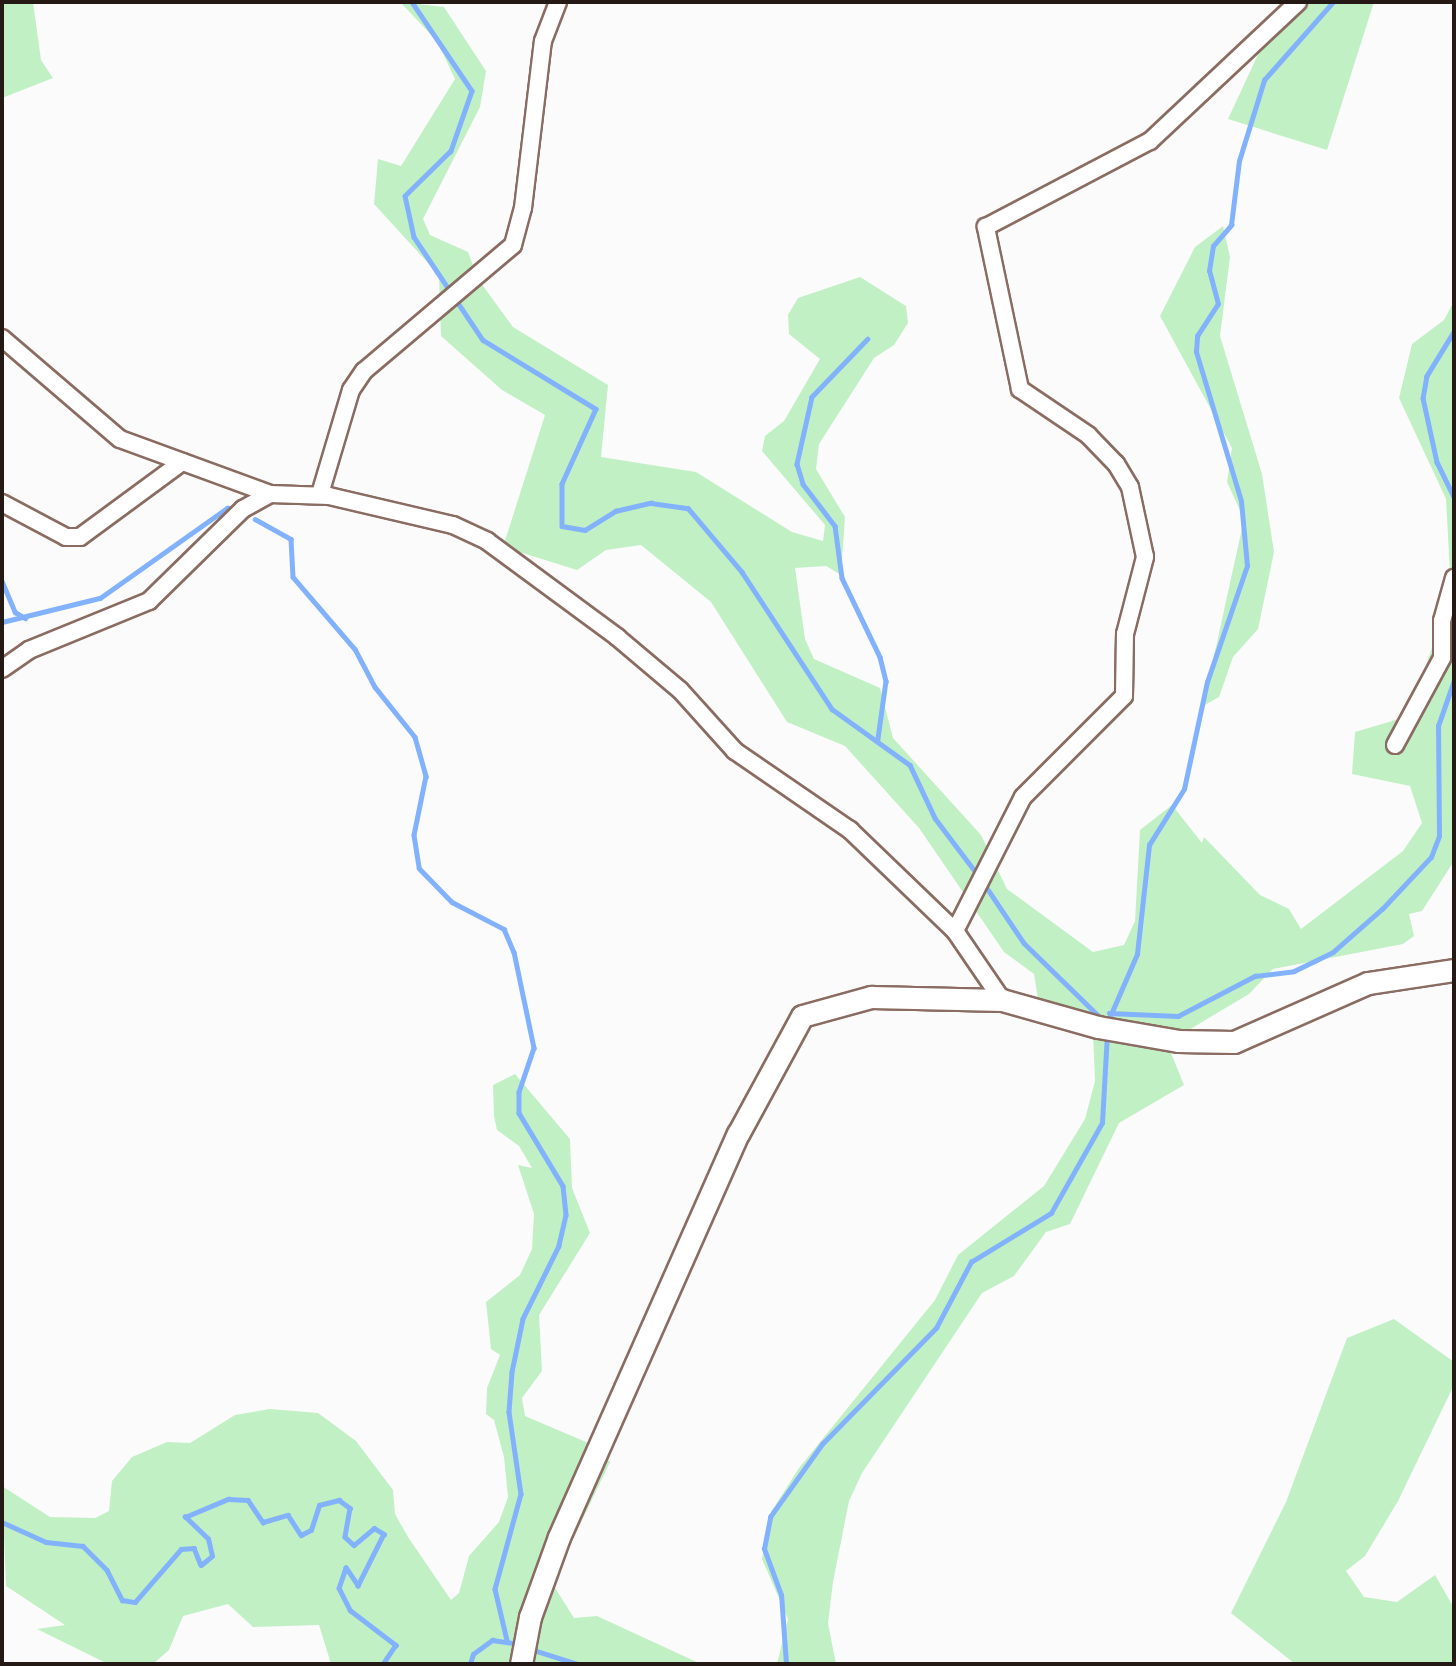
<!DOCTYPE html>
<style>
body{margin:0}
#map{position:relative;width:1456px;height:1666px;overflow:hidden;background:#fbfbfb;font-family:Barlow,sans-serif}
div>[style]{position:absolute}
.green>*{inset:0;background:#c2f0c5}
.stream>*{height:4.5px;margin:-2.25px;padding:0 2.25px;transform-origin:2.25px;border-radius:2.25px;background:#82b2fd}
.roads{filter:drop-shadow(2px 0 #8a6c62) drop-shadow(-2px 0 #8a6c62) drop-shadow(0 2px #8a6c62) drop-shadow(0 -2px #8a6c62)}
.minor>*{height:16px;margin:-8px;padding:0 8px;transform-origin:8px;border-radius:8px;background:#fff}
.tertiary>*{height:21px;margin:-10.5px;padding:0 10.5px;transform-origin:10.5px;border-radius:10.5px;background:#fff}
span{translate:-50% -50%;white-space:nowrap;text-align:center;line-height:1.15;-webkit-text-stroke:5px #fff;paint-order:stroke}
.frame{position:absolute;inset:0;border:4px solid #251915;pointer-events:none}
</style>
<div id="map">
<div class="green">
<div style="clip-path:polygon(2px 2px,33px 2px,41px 60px,53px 78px,2px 98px)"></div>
<div style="clip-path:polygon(400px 2px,444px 7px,486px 71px,480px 107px,423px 219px,430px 235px,468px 252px,478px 279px,513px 327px,608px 385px,601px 457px,696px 472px,792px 532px,823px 541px,825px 525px,762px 451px,765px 436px,784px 421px,820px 359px,789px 334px,788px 315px,798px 298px,860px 277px,906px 306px,908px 323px,894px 345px,874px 358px,819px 444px,816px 469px,845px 517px,841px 575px,826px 566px,795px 568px,805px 639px,814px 659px,880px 688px,893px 738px,981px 835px,1007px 889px,1093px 952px,1124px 945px,1135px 921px,1140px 830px,1172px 805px,1202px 843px,1204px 837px,1260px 895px,1289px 909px,1301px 929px,1403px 851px,1422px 823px,1410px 786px,1352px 774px,1355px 732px,1409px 716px,1451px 591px,1446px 499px,1399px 398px,1412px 344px,1444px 320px,1454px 301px,1454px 861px,1422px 911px,1409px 914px,1414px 936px,1403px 944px,1273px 969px,1249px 994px,1167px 1043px,1184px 1085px,1119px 1123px,1070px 1224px,1046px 1232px,1014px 1276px,982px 1293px,862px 1473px,849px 1501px,833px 1582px,828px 1623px,836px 1664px,777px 1664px,788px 1619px,762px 1559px,771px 1512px,799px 1468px,935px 1300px,958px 1255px,1044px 1186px,1085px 1119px,1095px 1081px,1093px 1033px,1038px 999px,1034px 974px,1004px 952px,919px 828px,845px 746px,787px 722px,711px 602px,641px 545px,606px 550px,577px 570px,503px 547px,545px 415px,502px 390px,441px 336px,439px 275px,374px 204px,378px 159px,401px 166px,455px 79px,437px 41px)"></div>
<div style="clip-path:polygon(1302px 2px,1374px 2px,1327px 150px,1228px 119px,1261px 48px)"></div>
<div style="clip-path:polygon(1223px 226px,1230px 257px,1220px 336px,1262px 474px,1274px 552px,1258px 629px,1233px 657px,1219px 697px,1203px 706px,1244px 519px,1227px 482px,1232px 448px,1160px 316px,1195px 247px)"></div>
<div style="clip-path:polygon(515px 1074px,570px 1139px,572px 1188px,590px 1233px,539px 1315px,542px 1371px,522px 1398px,525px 1416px,593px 1445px,610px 1462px,552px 1583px,574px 1618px,597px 1616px,701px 1664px,331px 1664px,319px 1625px,253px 1627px,228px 1604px,183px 1616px,169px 1650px,153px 1664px,108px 1664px,37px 1629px,65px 1625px,6px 1586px,2px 1486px,50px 1517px,95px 1518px,109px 1511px,112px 1481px,132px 1457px,167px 1442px,190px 1443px,235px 1415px,270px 1409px,318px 1413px,356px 1441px,393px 1490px,395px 1514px,408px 1537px,451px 1600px,459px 1593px,469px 1556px,499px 1522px,508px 1497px,504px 1457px,494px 1420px,486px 1414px,487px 1388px,500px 1355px,491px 1349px,486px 1302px,520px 1275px,532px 1249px,534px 1214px,518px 1165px,532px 1168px,519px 1146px,497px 1130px,494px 1116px,493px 1085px)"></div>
<div style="clip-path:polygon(1394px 1319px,1454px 1362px,1454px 1385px,1398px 1501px,1365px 1556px,1346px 1571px,1364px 1597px,1397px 1602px,1435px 1575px,1454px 1608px,1454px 1664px,1295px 1664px,1231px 1613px,1286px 1502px,1347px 1338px)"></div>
</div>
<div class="stream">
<div style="left:412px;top:2px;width:107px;rotate:56deg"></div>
<div style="left:472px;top:91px;width:64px;rotate:109.3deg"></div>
<div style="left:451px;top:151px;width:64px;rotate:135.6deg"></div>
<div style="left:405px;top:196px;width:42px;rotate:77.6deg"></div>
<div style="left:414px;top:237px;width:124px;rotate:56.2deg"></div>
<div style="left:483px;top:340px;width:132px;rotate:31.4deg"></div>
<div style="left:596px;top:409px;width:82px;rotate:114.4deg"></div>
<div style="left:562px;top:484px;width:42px;rotate:90deg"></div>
<div style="left:562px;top:526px;width:23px;rotate:10deg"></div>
<div style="left:585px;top:530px;width:36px;rotate:-32deg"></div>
<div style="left:615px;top:511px;width:37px;rotate:-13deg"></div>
<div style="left:651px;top:503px;width:37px;rotate:8deg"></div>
<div style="left:688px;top:508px;width:84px;rotate:49.8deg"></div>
<div style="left:742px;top:572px;width:164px;rotate:56.7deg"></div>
<div style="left:832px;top:709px;width:96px;rotate:35.7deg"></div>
<div style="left:910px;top:765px;width:59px;rotate:64.7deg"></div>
<div style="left:935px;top:818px;width:71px;rotate:53deg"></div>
<div style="left:1454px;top:332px;width:52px;rotate:121.5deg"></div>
<div style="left:1427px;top:376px;width:22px;rotate:100deg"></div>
<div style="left:1423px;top:398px;width:66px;rotate:77.7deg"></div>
<div style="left:1437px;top:462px;width:39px;rotate:64deg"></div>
<div style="left:868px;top:339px;width:81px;rotate:134deg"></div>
<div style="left:812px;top:397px;width:69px;rotate:102.6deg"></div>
<div style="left:797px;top:464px;width:21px;rotate:73deg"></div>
<div style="left:803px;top:484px;width:53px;rotate:52.7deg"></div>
<div style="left:835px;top:526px;width:52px;rotate:82.3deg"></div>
<div style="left:842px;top:578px;width:88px;rotate:64.3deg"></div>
<div style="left:880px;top:657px;width:25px;rotate:76deg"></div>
<div style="left:886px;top:681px;width:59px;rotate:97.9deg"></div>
<div style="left:255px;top:519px;width:41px;rotate:29.1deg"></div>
<div style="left:291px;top:539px;width:38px;rotate:87deg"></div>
<div style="left:293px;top:577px;width:95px;rotate:49.3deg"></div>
<div style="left:355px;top:649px;width:43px;rotate:62.2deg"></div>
<div style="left:375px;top:687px;width:64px;rotate:51.3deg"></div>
<div style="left:415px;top:737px;width:41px;rotate:74.2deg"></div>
<div style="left:426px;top:776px;width:60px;rotate:101.5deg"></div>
<div style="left:414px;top:835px;width:33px;rotate:81deg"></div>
<div style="left:419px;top:868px;width:47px;rotate:45.9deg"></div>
<div style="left:452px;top:902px;width:59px;rotate:27.4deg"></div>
<div style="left:504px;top:929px;width:25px;rotate:67deg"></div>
<div style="left:514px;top:952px;width:98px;rotate:78.2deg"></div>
<div style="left:534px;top:1048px;width:46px;rotate:108.8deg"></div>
<div style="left:519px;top:1092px;width:21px;rotate:90deg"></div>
<div style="left:519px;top:1113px;width:85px;rotate:58.9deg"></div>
<div style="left:563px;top:1186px;width:29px;rotate:84deg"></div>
<div style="left:566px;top:1215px;width:32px;rotate:103deg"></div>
<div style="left:559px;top:1246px;width:81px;rotate:116.3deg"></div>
<div style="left:523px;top:1319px;width:54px;rotate:101.7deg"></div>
<div style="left:512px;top:1372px;width:40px;rotate:94.3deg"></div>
<div style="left:509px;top:1412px;width:83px;rotate:81.7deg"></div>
<div style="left:521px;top:1494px;width:98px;rotate:105.3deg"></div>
<div style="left:495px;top:1589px;width:52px;rotate:76.8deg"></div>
<div style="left:2px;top:581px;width:34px;rotate:67deg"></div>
<div style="left:15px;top:612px;width:12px;rotate:31deg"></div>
<div style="left:2px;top:622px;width:101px;rotate:-13.8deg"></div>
<div style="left:100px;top:598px;width:156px;rotate:-35.3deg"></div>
<div style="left:227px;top:508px;width:12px"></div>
<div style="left:983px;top:882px;width:73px;rotate:56.1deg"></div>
<div style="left:1024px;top:943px;width:110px;rotate:44.3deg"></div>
<div style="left:1109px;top:1013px;width:69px;rotate:2.5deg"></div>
<div style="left:1178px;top:1016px;width:87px;rotate:-27.5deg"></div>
<div style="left:1255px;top:976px;width:39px;rotate:-7deg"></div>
<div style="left:1294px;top:971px;width:43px;rotate:-26deg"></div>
<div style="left:1333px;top:952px;width:65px;rotate:-41.3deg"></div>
<div style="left:1382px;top:909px;width:71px;rotate:-46.7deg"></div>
<div style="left:1431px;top:857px;width:22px;rotate:-69deg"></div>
<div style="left:1439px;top:836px;width:110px;rotate:-90.5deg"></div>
<div style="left:1438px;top:726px;width:49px;rotate:-70.8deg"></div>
<div style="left:1108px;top:1021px;width:73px;rotate:-66.6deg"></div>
<div style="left:1137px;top:954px;width:110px;rotate:-83.7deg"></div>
<div style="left:1149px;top:845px;width:66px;rotate:-58deg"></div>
<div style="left:1184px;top:789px;width:109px;rotate:-77.9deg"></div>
<div style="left:1207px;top:682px;width:123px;rotate:-71deg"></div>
<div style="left:1247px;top:566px;width:65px;rotate:-95.3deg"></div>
<div style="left:1241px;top:501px;width:156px;rotate:-106.8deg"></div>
<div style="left:1196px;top:352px;width:16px;rotate:-86deg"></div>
<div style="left:1197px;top:336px;width:38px;rotate:-57deg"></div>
<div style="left:1218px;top:304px;width:34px;rotate:-105deg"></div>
<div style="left:1209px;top:271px;width:25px;rotate:-81deg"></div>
<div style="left:1213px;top:246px;width:28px;rotate:-49deg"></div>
<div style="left:1231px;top:225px;width:64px;rotate:-82.9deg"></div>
<div style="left:1239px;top:161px;width:85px;rotate:-72.8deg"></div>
<div style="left:1264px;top:80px;width:104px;rotate:-48.5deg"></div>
<div style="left:2px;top:1522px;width:48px;rotate:24.4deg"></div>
<div style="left:46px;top:1542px;width:37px;rotate:6deg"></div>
<div style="left:83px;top:1546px;width:34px;rotate:45deg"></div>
<div style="left:107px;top:1570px;width:34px;rotate:63deg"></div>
<div style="left:122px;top:1600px;width:13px;rotate:9deg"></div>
<div style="left:135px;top:1602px;width:70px;rotate:-49deg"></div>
<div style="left:181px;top:1549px;width:13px;rotate:-4deg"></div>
<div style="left:194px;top:1548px;width:18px;rotate:68deg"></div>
<div style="left:201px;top:1565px;width:14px;rotate:-39deg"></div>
<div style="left:212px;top:1556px;width:17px;rotate:-103deg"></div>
<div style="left:208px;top:1539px;width:32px;rotate:-136deg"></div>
<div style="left:185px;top:1517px;width:47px;rotate:-22.7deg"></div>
<div style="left:228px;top:1499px;width:20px;rotate:3deg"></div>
<div style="left:248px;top:1500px;width:27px;rotate:56deg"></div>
<div style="left:263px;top:1522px;width:26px;rotate:-16deg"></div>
<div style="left:288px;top:1515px;width:24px;rotate:57deg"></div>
<div style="left:301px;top:1535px;width:11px;rotate:-27deg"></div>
<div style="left:311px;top:1530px;width:26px;rotate:-72deg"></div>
<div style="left:319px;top:1505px;width:21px;rotate:-14deg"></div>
<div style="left:339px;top:1500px;width:14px;rotate:36deg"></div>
<div style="left:350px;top:1508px;width:29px;rotate:100deg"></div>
<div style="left:345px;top:1537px;width:12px;rotate:42deg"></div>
<div style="left:354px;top:1545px;width:26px;rotate:-40deg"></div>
<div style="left:374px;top:1528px;width:12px;rotate:31deg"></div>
<div style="left:384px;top:1534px;width:58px;rotate:116.6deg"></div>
<div style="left:358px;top:1586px;width:22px;rotate:-124deg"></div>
<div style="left:346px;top:1568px;width:21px;rotate:109deg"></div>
<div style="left:339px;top:1588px;width:25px;rotate:63deg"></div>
<div style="left:350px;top:1610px;width:58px;rotate:37.3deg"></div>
<div style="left:396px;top:1645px;width:23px;rotate:124deg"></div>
<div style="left:530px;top:1649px;width:50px;rotate:17.4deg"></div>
<div style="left:470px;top:1664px;width:10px;rotate:-73deg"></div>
<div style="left:473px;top:1654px;width:24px;rotate:-36deg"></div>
<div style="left:492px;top:1640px;width:27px;rotate:8deg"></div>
<div style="left:786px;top:1664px;width:69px;rotate:-94.1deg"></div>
<div style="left:781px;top:1595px;width:49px;rotate:-110.3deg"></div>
<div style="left:764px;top:1549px;width:33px;rotate:-79deg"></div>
<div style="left:770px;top:1517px;width:90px;rotate:-54.5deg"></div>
<div style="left:822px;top:1444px;width:163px;rotate:-45.5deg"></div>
<div style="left:936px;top:1328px;width:75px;rotate:-62.1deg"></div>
<div style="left:971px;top:1262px;width:94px;rotate:-31.5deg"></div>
<div style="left:1051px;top:1213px;width:103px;rotate:-60.5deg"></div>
<div style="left:1102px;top:1123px;width:90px;rotate:-86.8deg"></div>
</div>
<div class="roads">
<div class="minor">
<div style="left:2px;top:338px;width:155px;rotate:40.6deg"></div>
<div style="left:120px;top:439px;width:160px;rotate:20.1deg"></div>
<div style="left:320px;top:494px;width:109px;rotate:-73.4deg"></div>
<div style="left:351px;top:390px;width:23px;rotate:-56deg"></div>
<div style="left:364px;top:371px;width:195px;rotate:-40.2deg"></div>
<div style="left:513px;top:245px;width:38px;rotate:-75deg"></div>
<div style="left:523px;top:208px;width:168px;rotate:-83.2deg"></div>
<div style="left:543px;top:41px;width:42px;rotate:-69deg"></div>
<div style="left:2px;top:503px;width:72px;rotate:28deg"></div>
<div style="left:66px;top:537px;width:14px"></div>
<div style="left:80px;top:537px;width:127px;rotate:-36.3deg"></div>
<div style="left:2px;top:669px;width:33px;rotate:-35deg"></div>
<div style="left:29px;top:650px;width:130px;rotate:-22.2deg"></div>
<div style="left:149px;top:601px;width:132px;rotate:-44.4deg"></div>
<div style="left:243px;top:509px;width:31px;rotate:-29deg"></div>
<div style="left:270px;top:494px;width:59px;rotate:1.9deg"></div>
<div style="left:329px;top:496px;width:127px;rotate:13.2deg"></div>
<div style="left:453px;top:525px;width:38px;rotate:25deg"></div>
<div style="left:487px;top:541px;width:162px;rotate:36.4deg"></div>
<div style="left:617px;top:637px;width:82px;rotate:40.1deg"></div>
<div style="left:680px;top:690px;width:82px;rotate:48deg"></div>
<div style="left:735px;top:751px;width:140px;rotate:34.5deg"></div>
<div style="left:850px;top:830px;width:146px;rotate:43.9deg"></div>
<div style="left:955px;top:931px;width:83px;rotate:55.7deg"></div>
<div style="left:1395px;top:745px;width:99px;rotate:-61.6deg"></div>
<div style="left:1442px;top:658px;width:37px;rotate:-90deg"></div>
<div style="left:1442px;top:621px;width:45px;rotate:-74.4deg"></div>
<div style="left:955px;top:931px;width:150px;rotate:-63.1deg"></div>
<div style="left:1023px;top:797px;width:143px;rotate:-45deg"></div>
<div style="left:1124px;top:696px;width:62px;rotate:-89.1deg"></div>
<div style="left:1125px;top:634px;width:80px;rotate:-75.4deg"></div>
<div style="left:1145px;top:557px;width:72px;rotate:-102.1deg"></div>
<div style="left:1130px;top:487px;width:27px;rotate:-121deg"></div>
<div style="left:1116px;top:464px;width:40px;rotate:-134deg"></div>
<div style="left:1088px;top:435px;width:82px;rotate:-145.9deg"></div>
<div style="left:1020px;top:389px;width:166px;rotate:-101.9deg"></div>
<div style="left:986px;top:227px;width:185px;rotate:-27.7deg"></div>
<div style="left:1150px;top:141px;width:203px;rotate:-43.2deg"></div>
</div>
<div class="tertiary">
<div style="left:521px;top:1664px;width:48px;rotate:-79.2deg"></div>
<div style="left:530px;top:1617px;width:85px;rotate:-70.1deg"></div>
<div style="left:559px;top:1537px;width:441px;rotate:-66.1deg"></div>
<div style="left:738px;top:1134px;width:134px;rotate:-61.5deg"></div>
<div style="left:802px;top:1016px;width:72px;rotate:-15.4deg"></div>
<div style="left:871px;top:997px;width:131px;rotate:1.3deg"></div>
<div style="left:1002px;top:1000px;width:100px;rotate:15.7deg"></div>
<div style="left:1098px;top:1027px;width:81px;rotate:9.9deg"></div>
<div style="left:1178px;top:1041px;width:56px;rotate:1deg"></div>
<div style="left:1234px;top:1042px;width:146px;rotate:-23.8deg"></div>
<div style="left:1368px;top:983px;width:87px;rotate:-8.6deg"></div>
</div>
</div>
<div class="frame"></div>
</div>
